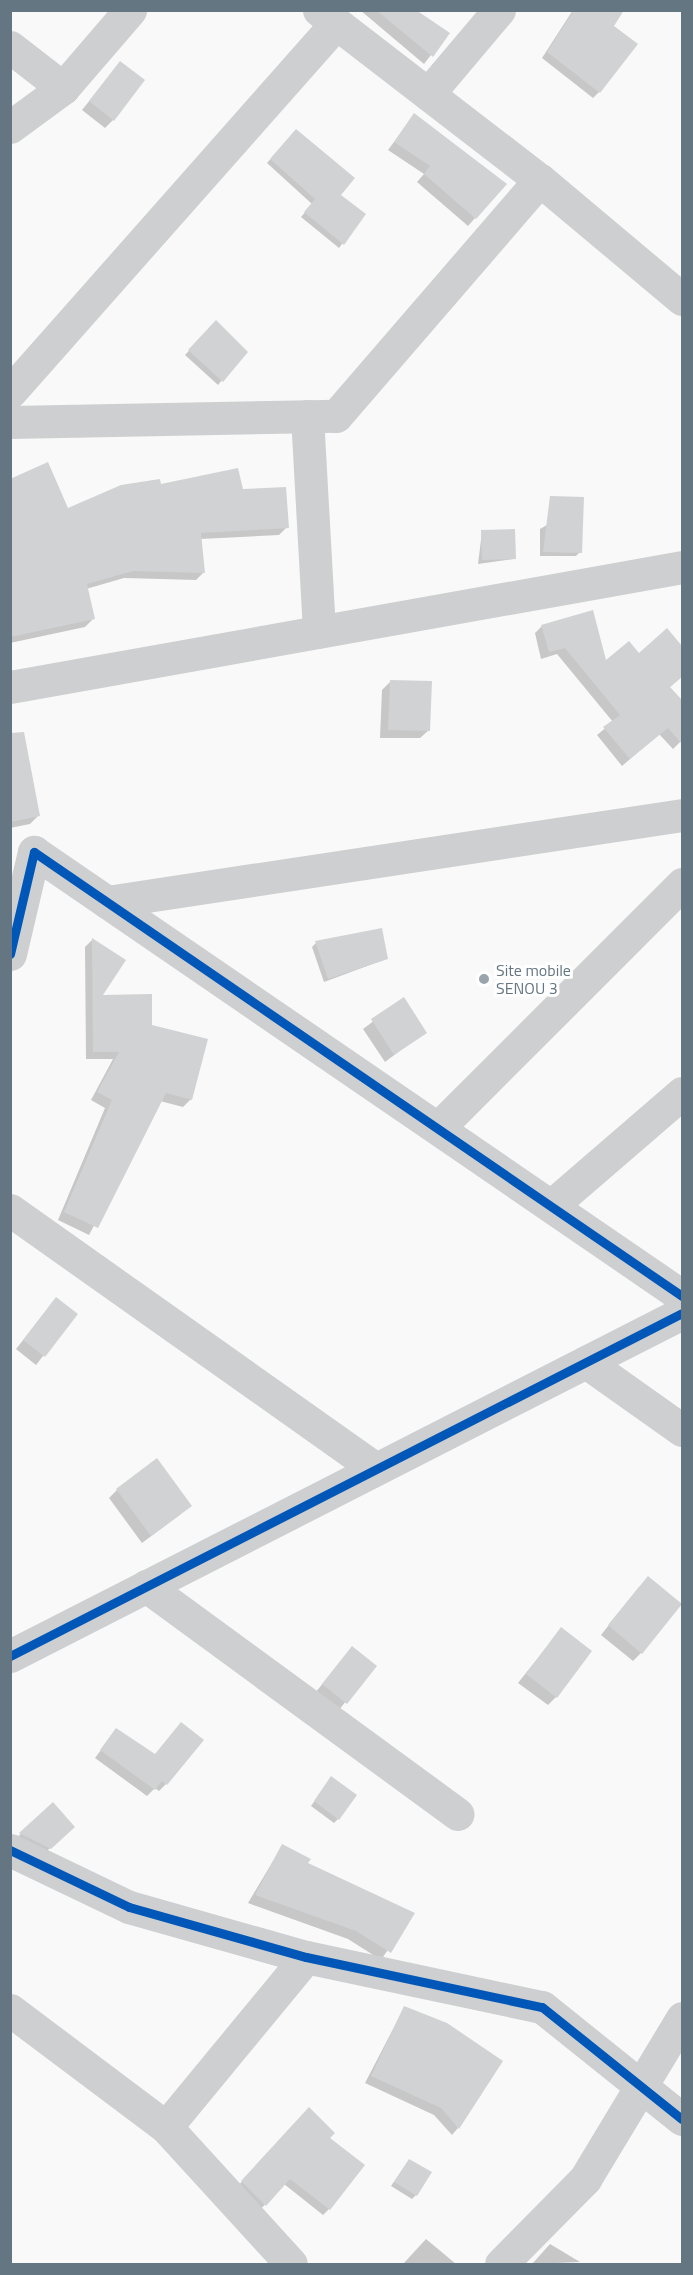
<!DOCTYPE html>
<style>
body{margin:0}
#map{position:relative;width:693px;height:2275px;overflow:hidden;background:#f9f9f9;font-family:"Titillium Web",sans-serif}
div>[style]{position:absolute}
.shadow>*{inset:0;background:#0003}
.building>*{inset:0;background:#d0d2d3}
.minor>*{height:33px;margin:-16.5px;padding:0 16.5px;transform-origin:16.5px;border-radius:16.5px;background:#cecfd0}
.tertiary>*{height:33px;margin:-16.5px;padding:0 16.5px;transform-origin:16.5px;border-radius:16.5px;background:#cecfd0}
.cycleway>*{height:9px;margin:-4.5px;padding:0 4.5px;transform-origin:4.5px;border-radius:4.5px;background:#0057b8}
.dots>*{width:16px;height:16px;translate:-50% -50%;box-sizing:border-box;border:3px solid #fff;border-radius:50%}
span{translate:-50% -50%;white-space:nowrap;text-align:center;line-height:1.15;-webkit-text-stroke:6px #fff;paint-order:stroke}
.poi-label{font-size:16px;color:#657683}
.left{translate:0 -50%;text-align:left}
.frame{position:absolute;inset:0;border:12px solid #657683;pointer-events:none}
</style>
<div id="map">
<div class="shadow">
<div style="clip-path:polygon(360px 10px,414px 10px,448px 33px,424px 64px)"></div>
<div style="clip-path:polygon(573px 10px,623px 10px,612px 26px,599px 92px,593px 98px,542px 58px)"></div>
<div style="clip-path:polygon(120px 63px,113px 120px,105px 128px,82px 110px)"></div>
<div style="clip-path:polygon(414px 115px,475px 218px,468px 226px,417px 182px,424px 174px,388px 150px)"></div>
<div style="clip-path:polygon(292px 135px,339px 196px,364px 214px,339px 248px,301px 217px,312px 204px,267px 163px)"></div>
<div style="clip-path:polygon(216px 322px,246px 352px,218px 385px,185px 355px)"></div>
<div style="clip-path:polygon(10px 480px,67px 510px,160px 486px,242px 491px,287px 527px,279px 535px,200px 539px,203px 573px,196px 580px,124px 578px,86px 589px,93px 619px,85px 627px,10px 643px)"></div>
<div style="clip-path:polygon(551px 498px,580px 552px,576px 556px,540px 556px,540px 529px,547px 525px)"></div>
<div style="clip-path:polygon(482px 532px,514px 559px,478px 564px)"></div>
<div style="clip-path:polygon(542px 626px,605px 663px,638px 655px,667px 630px,682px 648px,682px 676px,669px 688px,682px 703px,682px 740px,673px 749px,659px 734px,622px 766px,597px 735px,613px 722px,557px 654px,541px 659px,535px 633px)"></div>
<div style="clip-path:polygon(391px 681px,429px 730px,420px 738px,380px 738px,382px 690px)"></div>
<div style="clip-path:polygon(10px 787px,39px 815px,30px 824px,10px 828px)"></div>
<div style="clip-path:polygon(92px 940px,100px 997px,150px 1026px,191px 1099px,183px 1107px,160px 1101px,89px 1235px,58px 1220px,105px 1108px,91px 1100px,113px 1059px,86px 1059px,85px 947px)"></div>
<div style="clip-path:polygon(316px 943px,386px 959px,324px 982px,312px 947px)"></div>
<div style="clip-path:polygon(403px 999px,425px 1032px,385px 1062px,363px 1029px)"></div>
<div style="clip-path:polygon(56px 1299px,76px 1314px,36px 1365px,16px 1349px)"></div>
<div style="clip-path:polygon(117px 1490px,181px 1514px,142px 1543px,109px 1498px)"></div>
<div style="clip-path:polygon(639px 1587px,641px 1653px,633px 1661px,601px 1635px)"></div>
<div style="clip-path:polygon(561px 1629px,556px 1697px,548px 1705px,518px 1683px)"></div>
<div style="clip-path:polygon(352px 1648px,375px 1666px,338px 1711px,315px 1693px)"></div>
<div style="clip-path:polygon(116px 1730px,166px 1784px,159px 1791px,155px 1788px,147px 1796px,95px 1758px)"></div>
<div style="clip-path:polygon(328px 1782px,338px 1819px,334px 1823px,311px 1806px)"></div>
<div style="clip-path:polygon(53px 1804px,65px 1835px,41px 1856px,12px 1842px)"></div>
<div style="clip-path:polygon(282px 1846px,306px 1863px,413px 1913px,381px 1960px,348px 1939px,248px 1903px)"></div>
<div style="clip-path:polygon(404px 2008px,458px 2128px,452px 2135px,434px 2115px,365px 2083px)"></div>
<div style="clip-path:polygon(309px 2109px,328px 2138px,329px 2209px,323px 2215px,284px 2184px,259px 2211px,236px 2188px)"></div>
<div style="clip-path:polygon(409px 2160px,416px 2195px,412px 2199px,391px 2186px)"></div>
<div style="clip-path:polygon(426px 2239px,456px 2264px,403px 2264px)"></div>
<div style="clip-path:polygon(550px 2244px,580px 2262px,532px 2264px)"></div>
</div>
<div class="building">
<div style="clip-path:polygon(376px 10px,416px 10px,450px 33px,433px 57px)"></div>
<div style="clip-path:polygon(574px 10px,624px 10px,614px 26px,638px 44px,600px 93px,547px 52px)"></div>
<div style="clip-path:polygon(120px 61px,145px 80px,114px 121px,89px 101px)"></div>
<div style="clip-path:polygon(414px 113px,507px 184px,476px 219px,424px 174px,430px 166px,394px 142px)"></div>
<div style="clip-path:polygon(296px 129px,355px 178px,341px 195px,366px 214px,344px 245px,304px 212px,315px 199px,270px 159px)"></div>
<div style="clip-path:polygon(216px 320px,248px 352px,223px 382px,188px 350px)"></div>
<div style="clip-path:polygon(48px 462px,68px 508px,121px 485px,160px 479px,161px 484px,238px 468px,243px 489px,286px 487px,289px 528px,201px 533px,205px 573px,133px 571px,87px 584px,95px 619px,10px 637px,10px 479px)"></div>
<div style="clip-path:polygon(550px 496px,584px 497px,582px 553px,543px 552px)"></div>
<div style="clip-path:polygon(515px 529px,516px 559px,482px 560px,481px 530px)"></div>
<div style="clip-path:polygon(593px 610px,606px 660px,629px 641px,639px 653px,667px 628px,682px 646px,682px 677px,670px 687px,682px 700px,682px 744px,668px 728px,630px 759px,603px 727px,620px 715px,565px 648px,549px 652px,541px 625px)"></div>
<div style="clip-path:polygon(390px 680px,432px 681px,430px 731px,388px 730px)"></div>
<div style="clip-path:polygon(24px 732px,40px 816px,10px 822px,10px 733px)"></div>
<div style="clip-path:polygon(382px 928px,388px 959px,328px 979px,315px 941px)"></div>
<div style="clip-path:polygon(92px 938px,126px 960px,103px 995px,152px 994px,152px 1025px,208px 1039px,192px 1100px,166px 1093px,98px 1228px,64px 1212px,112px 1100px,97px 1092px,119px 1052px,93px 1052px)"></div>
<div style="clip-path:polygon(404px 997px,427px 1033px,394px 1055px,371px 1019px)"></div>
<div style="clip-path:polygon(56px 1297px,78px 1314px,45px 1357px,23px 1340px)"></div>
<div style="clip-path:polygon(157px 1458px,192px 1506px,151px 1536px,116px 1489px)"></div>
<div style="clip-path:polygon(648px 1576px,682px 1604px,642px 1654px,608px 1625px)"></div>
<div style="clip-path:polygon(561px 1627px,592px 1651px,557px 1698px,526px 1674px)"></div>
<div style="clip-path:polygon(352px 1646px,377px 1666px,347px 1704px,322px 1684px)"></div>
<div style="clip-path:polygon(181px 1722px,204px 1740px,167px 1785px,162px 1781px,155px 1790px,100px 1750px,116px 1728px,155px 1754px)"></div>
<div style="clip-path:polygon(331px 1776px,357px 1795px,339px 1820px,314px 1801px)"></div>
<div style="clip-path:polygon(53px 1802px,75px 1827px,51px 1849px,19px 1833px)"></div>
<div style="clip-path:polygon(282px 1844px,311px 1859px,308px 1863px,415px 1913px,391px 1953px,356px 1931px,255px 1895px)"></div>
<div style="clip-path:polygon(404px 2006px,447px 2023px,503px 2061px,459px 2129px,441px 2108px,371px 2076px)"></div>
<div style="clip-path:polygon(309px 2107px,335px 2133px,330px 2138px,365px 2165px,330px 2210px,290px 2179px,266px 2206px,241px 2181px)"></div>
<div style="clip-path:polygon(409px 2159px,432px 2172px,417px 2196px,394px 2182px)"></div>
</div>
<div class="minor">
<div style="left:319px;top:10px;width:279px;rotate:37.6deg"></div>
<div style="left:540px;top:180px;width:185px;rotate:40deg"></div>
<div style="left:10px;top:47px;width:67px;rotate:37.7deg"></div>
<div style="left:428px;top:94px;width:110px;rotate:-49.8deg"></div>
<div style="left:10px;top:127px;width:66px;rotate:-36.3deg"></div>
<div style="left:63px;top:88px;width:103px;rotate:-49.3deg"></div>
<div style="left:10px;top:392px;width:492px;rotate:-48.5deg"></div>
<div style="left:307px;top:416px;width:216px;rotate:86.8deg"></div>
<div style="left:10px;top:422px;width:326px;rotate:-1.1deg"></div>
<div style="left:336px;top:416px;width:312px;rotate:-49.2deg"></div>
<div style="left:107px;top:902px;width:582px;rotate:-8.6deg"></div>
<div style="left:10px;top:954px;width:105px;rotate:-76.8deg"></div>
<div style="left:34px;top:852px;width:786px;rotate:34.42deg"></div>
<div style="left:438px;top:1128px;width:345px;rotate:-45deg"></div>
<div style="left:551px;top:1206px;width:173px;rotate:-40.8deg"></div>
<div style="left:10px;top:1210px;width:447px;rotate:35.3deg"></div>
<div style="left:586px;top:1362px;width:118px;rotate:35.3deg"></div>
<div style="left:146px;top:1586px;width:386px;rotate:36.2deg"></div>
<div style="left:10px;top:1656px;width:754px;rotate:-27.04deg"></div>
<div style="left:10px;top:1850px;width:132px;rotate:25.6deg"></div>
<div style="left:129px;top:1907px;width:184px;rotate:15.8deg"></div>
<div style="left:306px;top:1957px;width:241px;rotate:12deg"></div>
<div style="left:542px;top:2007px;width:179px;rotate:38.7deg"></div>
<div style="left:10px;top:2010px;width:195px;rotate:36.9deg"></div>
<div style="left:166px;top:2127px;width:185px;rotate:47.6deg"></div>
<div style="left:166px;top:2127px;width:220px;rotate:-50.5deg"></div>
<div style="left:501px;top:2264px;width:120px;rotate:-45.3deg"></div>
<div style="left:585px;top:2179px;width:188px;rotate:-58.9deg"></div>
</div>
<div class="tertiary">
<div style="left:10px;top:687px;width:683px;rotate:-10.12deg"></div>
</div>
<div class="cycleway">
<div style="left:10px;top:954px;width:105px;rotate:-76.8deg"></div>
<div style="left:34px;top:852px;width:786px;rotate:34.42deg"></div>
<div style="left:10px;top:1656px;width:754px;rotate:-27.04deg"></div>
<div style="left:10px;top:1850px;width:132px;rotate:25.6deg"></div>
<div style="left:129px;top:1907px;width:184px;rotate:15.8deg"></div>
<div style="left:306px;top:1957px;width:241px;rotate:12deg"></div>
<div style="left:542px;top:2007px;width:179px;rotate:38.7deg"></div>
</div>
<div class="dots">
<div style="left:484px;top:979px;background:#99a4ac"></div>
</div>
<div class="poi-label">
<span class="left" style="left:496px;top:979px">Site mobile<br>SENOU 3</span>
</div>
<div class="frame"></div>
</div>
